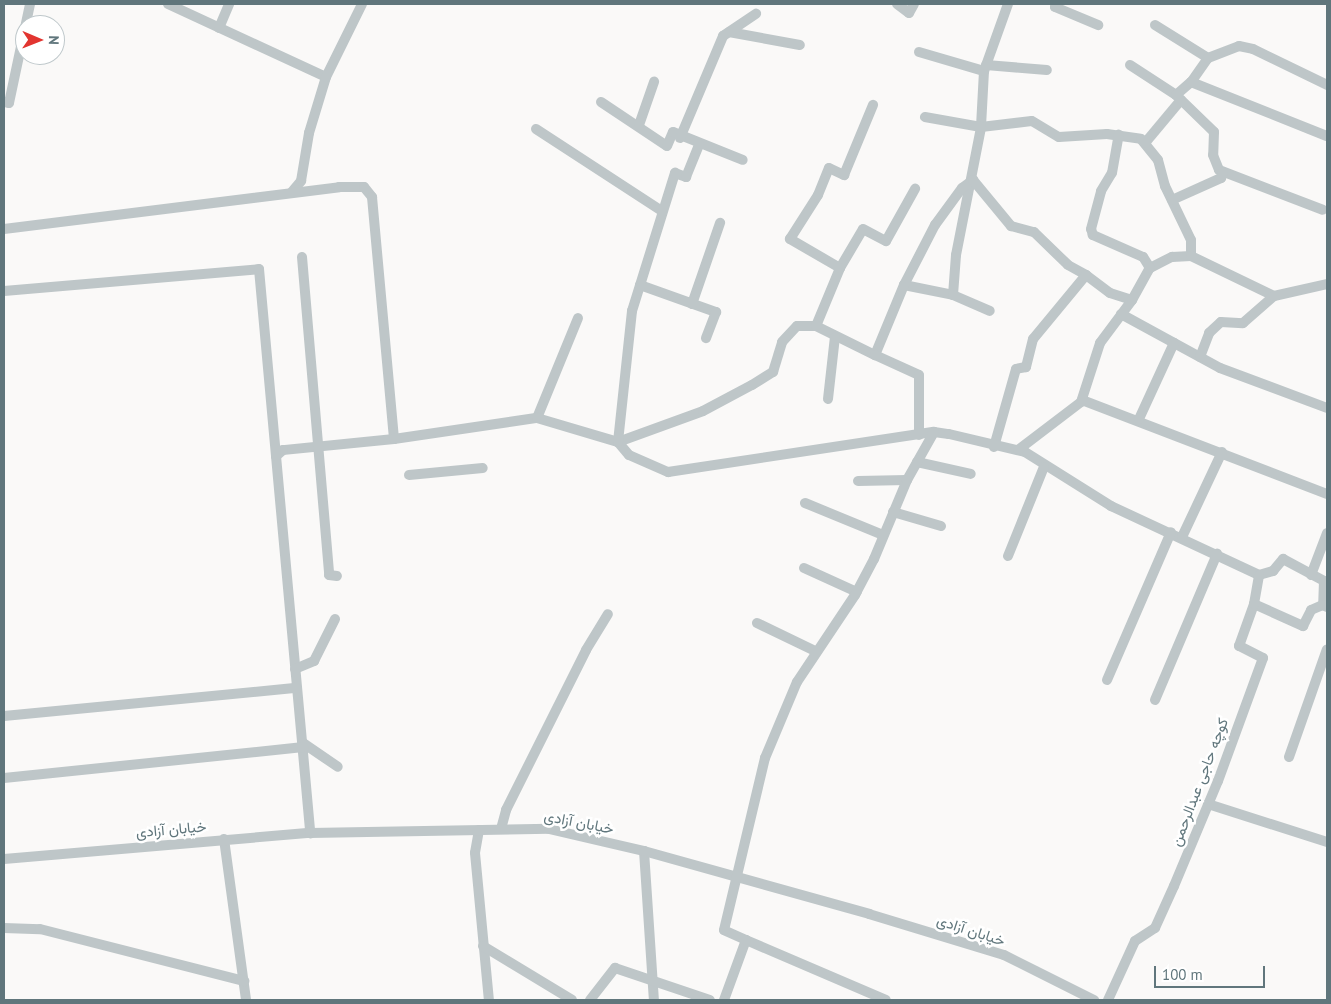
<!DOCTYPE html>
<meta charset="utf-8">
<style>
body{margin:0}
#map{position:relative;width:1331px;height:1004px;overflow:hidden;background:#faf9f8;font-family:"PT Sans",Vazirmatn,sans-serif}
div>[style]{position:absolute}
.minor>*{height:10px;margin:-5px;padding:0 5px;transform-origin:5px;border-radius:5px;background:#bec6c8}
span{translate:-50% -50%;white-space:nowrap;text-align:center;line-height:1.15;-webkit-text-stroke:5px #fff;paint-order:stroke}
.street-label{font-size:15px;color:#60767c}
.frame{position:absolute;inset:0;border:5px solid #60767c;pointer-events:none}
.north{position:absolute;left:15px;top:15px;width:50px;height:50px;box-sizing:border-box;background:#fff;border:1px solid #bfc8cb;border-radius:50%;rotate:91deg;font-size:14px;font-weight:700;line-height:20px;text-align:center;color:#60767c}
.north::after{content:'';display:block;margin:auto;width:18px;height:22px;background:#e23530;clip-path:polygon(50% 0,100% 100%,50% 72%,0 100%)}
.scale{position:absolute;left:1154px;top:966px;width:111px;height:22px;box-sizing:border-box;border:2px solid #60767c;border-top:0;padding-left:6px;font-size:15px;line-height:18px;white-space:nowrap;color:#60767c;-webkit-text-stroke:4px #fff;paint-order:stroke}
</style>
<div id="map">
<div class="minor">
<div style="left:168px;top:4px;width:174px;rotate:24.8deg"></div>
<div style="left:897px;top:4px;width:15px;rotate:37deg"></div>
<div style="left:909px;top:13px;width:10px;rotate:-61deg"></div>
<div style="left:1008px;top:4px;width:71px;rotate:109.7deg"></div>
<div style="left:984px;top:71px;width:56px;rotate:93.1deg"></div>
<div style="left:981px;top:127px;width:51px;rotate:-6.7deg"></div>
<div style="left:1032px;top:121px;width:31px;rotate:31deg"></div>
<div style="left:1059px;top:137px;width:48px;rotate:-3.6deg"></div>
<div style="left:1107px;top:134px;width:34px;rotate:8deg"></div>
<div style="left:1141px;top:139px;width:27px;rotate:51deg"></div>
<div style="left:1158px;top:160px;width:27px;rotate:75deg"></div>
<div style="left:1165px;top:186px;width:60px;rotate:64.3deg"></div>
<div style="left:1191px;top:240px;width:16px;rotate:90deg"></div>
<div style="left:1056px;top:4px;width:3px;rotate:108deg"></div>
<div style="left:1055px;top:7px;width:47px;rotate:22.7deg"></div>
<div style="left:1155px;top:25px;width:62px;rotate:31.9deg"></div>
<div style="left:1208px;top:58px;width:29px;rotate:125deg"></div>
<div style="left:219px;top:28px;width:26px;rotate:-67deg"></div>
<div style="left:729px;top:32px;width:72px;rotate:10.4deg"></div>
<div style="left:919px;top:52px;width:68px;rotate:16.3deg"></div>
<div style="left:1208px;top:58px;width:33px;rotate:-21deg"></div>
<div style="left:1239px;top:46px;width:14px;rotate:12deg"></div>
<div style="left:1253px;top:49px;width:82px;rotate:25.9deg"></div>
<div style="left:986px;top:65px;width:61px;rotate:4.7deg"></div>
<div style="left:1130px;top:65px;width:55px;rotate:33.1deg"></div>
<div style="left:1176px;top:95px;width:53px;rotate:44.2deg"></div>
<div style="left:1214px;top:132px;width:23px;rotate:92deg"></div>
<div style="left:1213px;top:155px;width:16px;rotate:68deg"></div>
<div style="left:1219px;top:170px;width:111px;rotate:21deg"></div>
<div style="left:1176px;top:95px;width:20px;rotate:-41deg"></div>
<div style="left:1191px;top:82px;width:146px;rotate:21.7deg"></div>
<div style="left:4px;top:102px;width:5px;rotate:11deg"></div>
<div style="left:9px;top:103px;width:101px;rotate:-78deg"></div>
<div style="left:601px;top:102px;width:79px;rotate:33.7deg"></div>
<div style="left:667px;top:146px;width:15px;rotate:-67deg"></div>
<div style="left:673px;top:132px;width:75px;rotate:21.8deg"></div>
<div style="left:639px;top:125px;width:46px;rotate:-70.8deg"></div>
<div style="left:536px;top:129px;width:150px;rotate:33.1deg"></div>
<div style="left:680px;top:138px;width:111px;rotate:-67.1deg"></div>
<div style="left:723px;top:36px;width:40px;rotate:-34deg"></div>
<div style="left:1145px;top:143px;width:56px;rotate:-50.1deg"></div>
<div style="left:291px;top:193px;width:16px;rotate:-50deg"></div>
<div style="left:301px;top:181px;width:49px;rotate:-80.5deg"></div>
<div style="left:309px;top:133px;width:59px;rotate:-73.1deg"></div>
<div style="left:326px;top:77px;width:81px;rotate:-63.7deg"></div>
<div style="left:1172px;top:200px;width:54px;rotate:-24.2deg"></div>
<div style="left:1221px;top:178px;width:6px;rotate:-72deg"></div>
<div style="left:4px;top:229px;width:338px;rotate:-7.1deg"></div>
<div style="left:339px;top:187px;width:25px"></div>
<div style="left:364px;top:187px;width:13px;rotate:51deg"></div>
<div style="left:372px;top:197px;width:243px;rotate:84.8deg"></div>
<div style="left:394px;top:439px;width:112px;rotate:174.3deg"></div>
<div style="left:283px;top:450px;width:9px;rotate:139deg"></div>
<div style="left:276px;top:456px;width:379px;rotate:84.8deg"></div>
<div style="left:302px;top:257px;width:319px;rotate:85.1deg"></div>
<div style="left:329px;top:575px;width:8px;rotate:7deg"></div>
<div style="left:840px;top:268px;width:45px;rotate:-59.5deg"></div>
<div style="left:863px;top:229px;width:26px;rotate:28deg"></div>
<div style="left:886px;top:241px;width:60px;rotate:-60.9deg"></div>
<div style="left:1150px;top:268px;width:25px;rotate:-27deg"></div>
<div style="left:1172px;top:257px;width:19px;rotate:-3deg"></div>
<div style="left:1191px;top:256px;width:92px;rotate:25.7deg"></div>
<div style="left:1086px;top:275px;width:30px;rotate:37deg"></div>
<div style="left:1110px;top:293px;width:23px;rotate:18deg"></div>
<div style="left:640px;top:285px;width:81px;rotate:19.6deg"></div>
<div style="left:716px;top:312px;width:28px;rotate:111deg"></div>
<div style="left:904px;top:285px;width:50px;rotate:11.5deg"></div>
<div style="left:953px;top:295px;width:40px;rotate:-85.7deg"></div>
<div style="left:956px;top:255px;width:130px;rotate:-78.9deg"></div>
<div style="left:981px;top:127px;width:57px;rotate:-169.9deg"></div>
<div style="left:4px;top:291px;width:256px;rotate:-4.9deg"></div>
<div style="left:259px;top:269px;width:188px;rotate:84.8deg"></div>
<div style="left:953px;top:295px;width:40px;rotate:23.4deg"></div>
<div style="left:692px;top:304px;width:86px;rotate:-70.9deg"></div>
<div style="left:1121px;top:314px;width:113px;rotate:28.6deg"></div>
<div style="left:1220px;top:368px;width:114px;rotate:20.5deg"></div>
<div style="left:816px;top:326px;width:66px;rotate:26.2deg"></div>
<div style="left:875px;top:355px;width:76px;rotate:-67.5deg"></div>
<div style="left:904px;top:285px;width:68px;rotate:-62.7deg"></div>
<div style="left:935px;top:225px;width:46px;rotate:-53.9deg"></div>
<div style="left:962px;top:188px;width:14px;rotate:-36deg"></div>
<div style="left:973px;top:180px;width:60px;rotate:50.4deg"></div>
<div style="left:1011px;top:226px;width:24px;rotate:15deg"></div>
<div style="left:1034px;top:232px;width:47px;rotate:44.1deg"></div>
<div style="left:1068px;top:265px;width:21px;rotate:29deg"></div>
<div style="left:1086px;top:275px;width:83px;rotate:129.6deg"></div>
<div style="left:1033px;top:339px;width:29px;rotate:104deg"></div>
<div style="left:1026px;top:367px;width:10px;rotate:169deg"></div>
<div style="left:1016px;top:369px;width:81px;rotate:105.8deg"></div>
<div style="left:875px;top:355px;width:48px;rotate:24.4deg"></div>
<div style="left:919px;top:375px;width:60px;rotate:90deg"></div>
<div style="left:1200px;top:357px;width:26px;rotate:-69deg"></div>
<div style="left:1209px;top:333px;width:16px;rotate:-43deg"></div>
<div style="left:1221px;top:322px;width:22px;rotate:3deg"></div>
<div style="left:1243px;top:323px;width:41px;rotate:-41.1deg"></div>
<div style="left:1274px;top:296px;width:54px;rotate:-12.8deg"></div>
<div style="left:828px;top:399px;width:62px;rotate:-83.6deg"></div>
<div style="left:1082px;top:400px;width:262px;rotate:21deg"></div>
<div style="left:537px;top:418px;width:108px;rotate:-67.7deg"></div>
<div style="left:1139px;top:419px;width:84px;rotate:-65.3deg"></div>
<div style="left:394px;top:439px;width:145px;rotate:-8.4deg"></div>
<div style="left:537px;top:418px;width:84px;rotate:16.5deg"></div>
<div style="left:618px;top:442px;width:17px;rotate:50deg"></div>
<div style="left:629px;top:455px;width:43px;rotate:23.6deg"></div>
<div style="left:668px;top:472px;width:269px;rotate:-8.6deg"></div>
<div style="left:934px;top:432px;width:15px;rotate:8deg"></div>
<div style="left:949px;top:434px;width:78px;rotate:13.3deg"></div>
<div style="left:1025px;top:452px;width:102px;rotate:32.1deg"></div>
<div style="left:1111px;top:506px;width:163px;rotate:25deg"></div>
<div style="left:1259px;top:575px;width:15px;rotate:-16deg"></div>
<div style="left:1273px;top:571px;width:16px;rotate:-50deg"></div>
<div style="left:1283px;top:559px;width:47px;rotate:28.2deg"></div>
<div style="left:1324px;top:581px;width:24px;rotate:92deg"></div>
<div style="left:1323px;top:605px;width:4px;rotate:27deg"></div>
<div style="left:618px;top:442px;width:90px;rotate:-20deg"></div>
<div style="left:703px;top:411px;width:55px;rotate:-28deg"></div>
<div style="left:752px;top:385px;width:25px;rotate:-32deg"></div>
<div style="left:773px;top:372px;width:31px;rotate:-73deg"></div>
<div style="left:782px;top:342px;width:22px;rotate:-47deg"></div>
<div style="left:797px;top:326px;width:19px"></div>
<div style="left:816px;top:326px;width:63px;rotate:-67.5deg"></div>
<div style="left:840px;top:268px;width:58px;rotate:-149.9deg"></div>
<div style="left:790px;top:239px;width:52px;rotate:-57.5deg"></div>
<div style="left:818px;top:195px;width:29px;rotate:-68deg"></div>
<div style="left:829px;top:168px;width:17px;rotate:25deg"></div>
<div style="left:844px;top:175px;width:76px;rotate:-67.5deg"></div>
<div style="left:618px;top:442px;width:132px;rotate:-83.9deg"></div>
<div style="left:632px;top:311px;width:145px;rotate:-72.7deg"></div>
<div style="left:675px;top:173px;width:12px;rotate:20deg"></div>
<div style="left:686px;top:177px;width:35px;rotate:-68deg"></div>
<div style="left:1018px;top:450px;width:79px;rotate:-37.3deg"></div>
<div style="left:1081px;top:402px;width:62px;rotate:-72.1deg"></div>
<div style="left:1100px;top:343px;width:54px;rotate:-53.3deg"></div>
<div style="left:1132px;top:300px;width:37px;rotate:-61deg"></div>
<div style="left:1150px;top:268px;width:13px;rotate:-122deg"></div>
<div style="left:1143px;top:257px;width:55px;rotate:-156.3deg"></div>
<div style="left:1093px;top:235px;width:6px;rotate:-108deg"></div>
<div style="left:1091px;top:229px;width:39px;rotate:-75deg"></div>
<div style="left:1101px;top:191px;width:21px;rotate:-59deg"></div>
<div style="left:1112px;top:173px;width:39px;rotate:-80deg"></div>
<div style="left:917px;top:462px;width:55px;rotate:12.5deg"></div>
<div style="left:409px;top:475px;width:74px;rotate:-5.4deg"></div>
<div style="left:858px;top:481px;width:49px;rotate:-1.2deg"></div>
<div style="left:805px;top:503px;width:84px;rotate:22.3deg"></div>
<div style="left:893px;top:512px;width:50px;rotate:16.3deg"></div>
<div style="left:1182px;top:537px;width:94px;rotate:-64.8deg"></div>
<div style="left:1008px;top:556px;width:96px;rotate:-68deg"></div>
<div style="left:804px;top:568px;width:58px;rotate:24.4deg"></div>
<div style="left:1311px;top:575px;width:45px;rotate:-69.1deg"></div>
<div style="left:1254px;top:604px;width:54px;rotate:24.2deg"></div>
<div style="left:1303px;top:626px;width:18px;rotate:-63deg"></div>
<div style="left:1311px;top:610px;width:13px;rotate:-23deg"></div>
<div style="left:757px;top:623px;width:64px;rotate:25.8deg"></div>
<div style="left:295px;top:669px;width:21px;rotate:-23deg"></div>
<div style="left:314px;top:661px;width:47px;rotate:-63.4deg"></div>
<div style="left:1107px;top:680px;width:161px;rotate:-66.6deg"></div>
<div style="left:1155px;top:700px;width:159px;rotate:-67deg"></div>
<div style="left:4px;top:716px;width:294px;rotate:-5.5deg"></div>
<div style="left:303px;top:743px;width:42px;rotate:34.4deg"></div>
<div style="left:1289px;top:757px;width:114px;rotate:-70.6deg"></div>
<div style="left:4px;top:778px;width:301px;rotate:-5.9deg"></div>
<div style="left:1208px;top:804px;width:125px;rotate:17.7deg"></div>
<div style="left:501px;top:829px;width:20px;rotate:-75deg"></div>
<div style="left:506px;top:810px;width:179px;rotate:-63.4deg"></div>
<div style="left:586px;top:650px;width:42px;rotate:-58.6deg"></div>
<div style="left:479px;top:830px;width:23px;rotate:100deg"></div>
<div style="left:475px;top:853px;width:148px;rotate:84.6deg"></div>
<div style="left:224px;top:839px;width:162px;rotate:82.2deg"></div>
<div style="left:644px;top:851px;width:149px;rotate:86.2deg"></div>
<div style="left:4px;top:859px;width:307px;rotate:-4.9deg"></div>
<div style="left:310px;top:833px;width:239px;rotate:-1deg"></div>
<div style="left:549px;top:829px;width:98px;rotate:13deg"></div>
<div style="left:644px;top:851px;width:234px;rotate:15.6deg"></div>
<div style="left:869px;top:914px;width:141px;rotate:16.9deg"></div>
<div style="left:1004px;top:955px;width:101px;rotate:26.6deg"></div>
<div style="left:4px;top:928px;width:36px;rotate:2deg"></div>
<div style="left:40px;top:929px;width:211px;rotate:14.3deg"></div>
<div style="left:746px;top:940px;width:152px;rotate:23.2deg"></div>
<div style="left:483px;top:946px;width:104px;rotate:31.2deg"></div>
<div style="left:590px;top:1000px;width:41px;rotate:-52deg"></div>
<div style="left:615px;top:968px;width:100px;rotate:18.6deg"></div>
<div style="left:724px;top:1000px;width:64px;rotate:-69.9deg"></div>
<div style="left:746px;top:940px;width:24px;rotate:-156deg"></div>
<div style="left:724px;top:930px;width:177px;rotate:-76.6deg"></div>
<div style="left:765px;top:758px;width:82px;rotate:-67.2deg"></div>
<div style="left:797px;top:682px;width:105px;rotate:-56.3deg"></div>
<div style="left:855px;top:595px;width:41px;rotate:-62.2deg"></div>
<div style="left:874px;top:559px;width:86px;rotate:-67.3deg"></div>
<div style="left:907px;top:480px;width:55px;rotate:-60.6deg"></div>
<div style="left:1108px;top:1000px;width:65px;rotate:-65.4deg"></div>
<div style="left:1135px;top:941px;width:24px;rotate:-33deg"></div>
<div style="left:1155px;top:928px;width:46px;rotate:-65.7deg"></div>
<div style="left:1174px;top:886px;width:114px;rotate:-67.3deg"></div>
<div style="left:1218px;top:781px;width:131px;rotate:-69.9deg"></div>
<div style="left:1263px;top:658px;width:27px;rotate:-153deg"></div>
<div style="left:1239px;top:646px;width:45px;rotate:-70.3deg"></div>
<div style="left:1254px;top:604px;width:29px;rotate:-80deg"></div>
</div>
<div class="street-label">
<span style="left:1199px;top:782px;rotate:-69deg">کوچه حاجی عبدالرحمن</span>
<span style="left:579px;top:822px;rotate:11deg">خیابان آزادی</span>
<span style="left:171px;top:829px;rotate:-5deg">خیابان آزادی</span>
<span style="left:971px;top:930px;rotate:18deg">خیابان آزادی</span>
</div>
<div class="frame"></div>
<div class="north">N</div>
<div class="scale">100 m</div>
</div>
